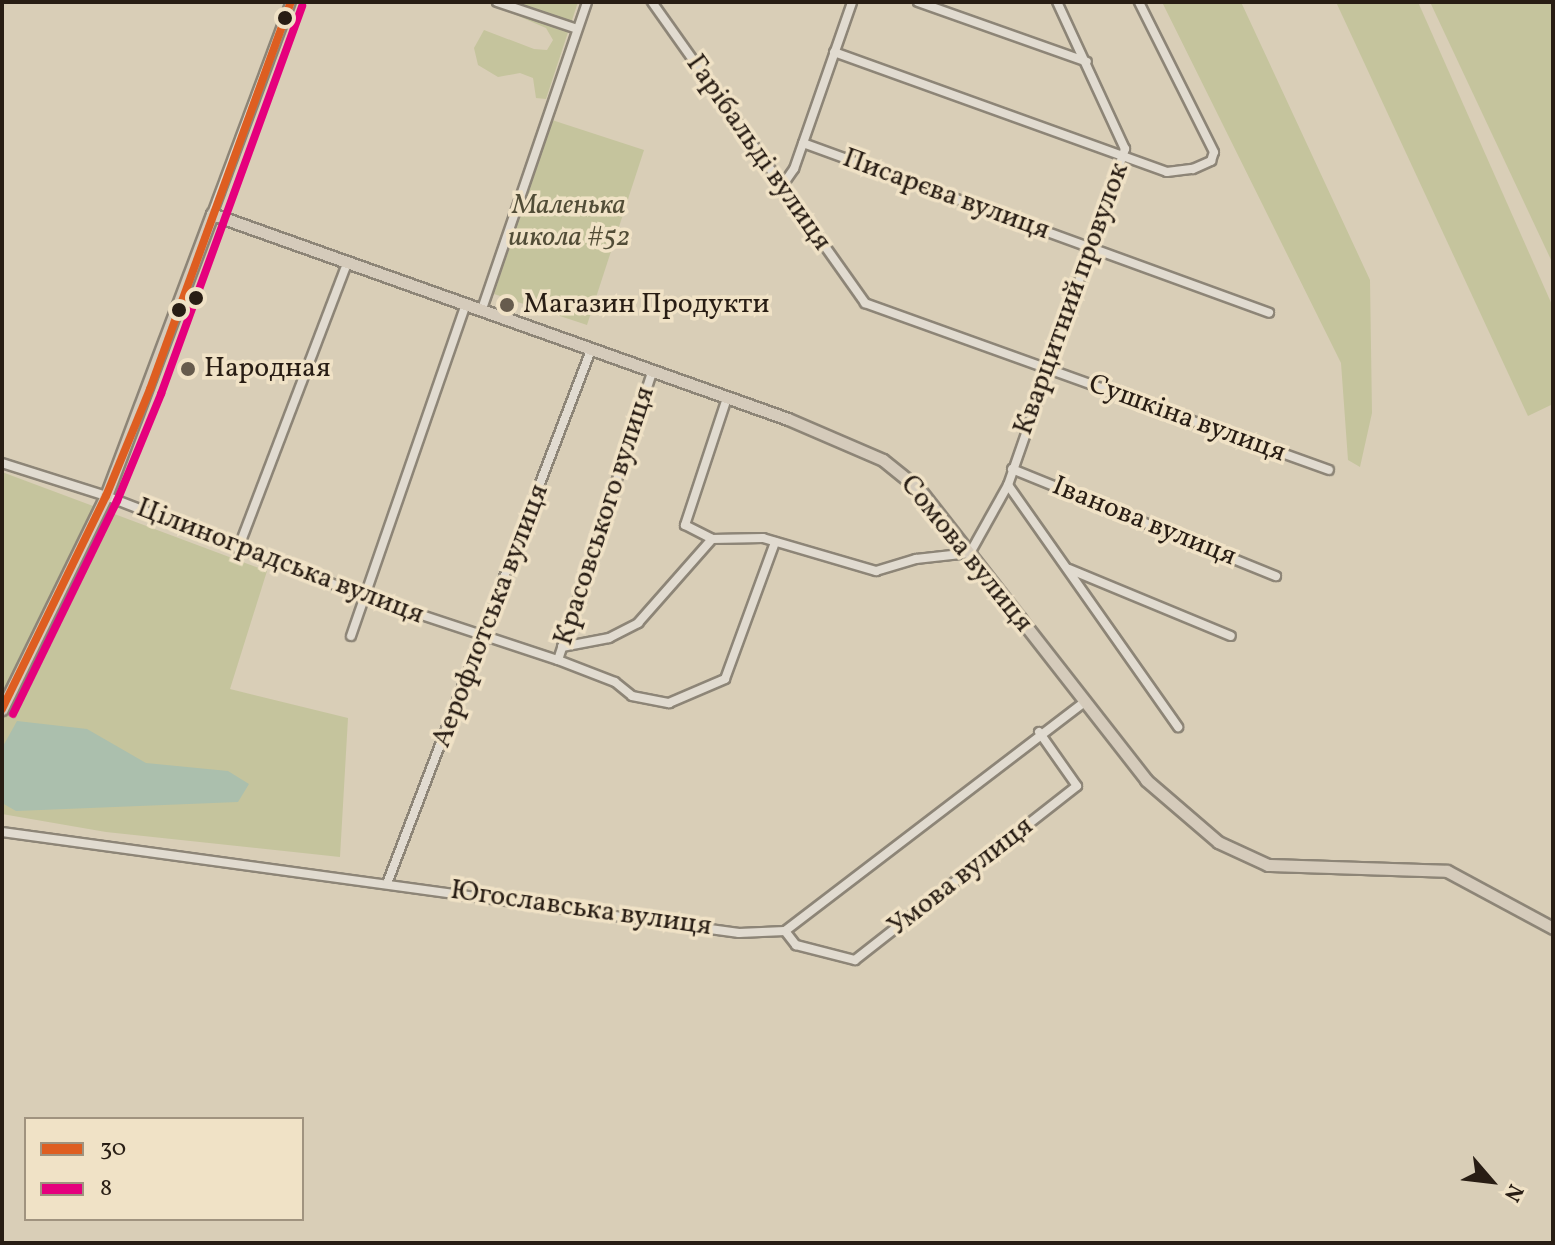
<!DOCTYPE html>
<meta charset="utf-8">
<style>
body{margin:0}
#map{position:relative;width:1555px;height:1245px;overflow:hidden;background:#d9ceb7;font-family:Vollkorn,serif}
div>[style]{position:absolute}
.green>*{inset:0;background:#c5c49d}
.water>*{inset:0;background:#abbfad}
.roads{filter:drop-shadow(2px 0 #8d8577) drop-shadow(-2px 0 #8d8577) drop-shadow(0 2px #8d8577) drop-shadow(0 -2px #8d8577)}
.minor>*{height:8px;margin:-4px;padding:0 4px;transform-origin:4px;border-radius:4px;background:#e1dbd0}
.major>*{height:11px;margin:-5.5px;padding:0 5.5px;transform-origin:5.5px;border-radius:5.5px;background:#d5cbbb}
.bus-1>*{height:8px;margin:-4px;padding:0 4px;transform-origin:4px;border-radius:4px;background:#de5e21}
.bus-2>*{height:8px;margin:-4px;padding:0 4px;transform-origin:4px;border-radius:4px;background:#e5007d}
.dots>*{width:22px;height:22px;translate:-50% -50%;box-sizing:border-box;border:4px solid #f0e2c6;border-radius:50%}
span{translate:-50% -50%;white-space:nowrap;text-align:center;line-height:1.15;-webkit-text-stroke:7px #f0e2c6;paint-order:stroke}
.street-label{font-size:28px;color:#281d14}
.park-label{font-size:28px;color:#524d37;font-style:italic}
.poi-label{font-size:28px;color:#281d14}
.left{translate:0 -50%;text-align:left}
.frame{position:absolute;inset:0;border:4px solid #281d14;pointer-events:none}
.legend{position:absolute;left:24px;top:1117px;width:280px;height:104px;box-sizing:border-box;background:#f0e2c6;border:2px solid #a0937f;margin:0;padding:10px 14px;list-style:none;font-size:24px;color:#281d14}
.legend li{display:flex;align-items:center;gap:16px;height:40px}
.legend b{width:40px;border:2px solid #a0937f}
.north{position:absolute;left:1451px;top:1141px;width:80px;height:80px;-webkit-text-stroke:6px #f0e2c6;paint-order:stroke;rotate:118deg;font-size:22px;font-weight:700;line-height:32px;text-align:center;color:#281d14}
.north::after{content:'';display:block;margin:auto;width:28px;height:36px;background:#281d14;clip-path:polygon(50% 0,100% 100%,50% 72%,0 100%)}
</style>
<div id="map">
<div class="green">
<div style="clip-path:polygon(486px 2px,578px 2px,546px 99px,536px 98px,533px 78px,520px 73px,498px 77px,478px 65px,474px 48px,484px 30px,534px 49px,547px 50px,553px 40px,546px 28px)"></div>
<div style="clip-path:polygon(1162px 2px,1241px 2px,1370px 280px,1372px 413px,1360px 467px,1348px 460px,1341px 363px)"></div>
<div style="clip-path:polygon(1336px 2px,1418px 2px,1553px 307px,1553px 404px,1528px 416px)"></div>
<div style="clip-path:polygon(1430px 2px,1553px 2px,1553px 264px)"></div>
<div style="clip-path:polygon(552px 120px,644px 150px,587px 325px,494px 294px)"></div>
<div style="clip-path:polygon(2px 472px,267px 571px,230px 689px,348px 718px,340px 857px,106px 832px,2px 814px)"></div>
</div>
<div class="water">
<div style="clip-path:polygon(17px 721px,87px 729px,146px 763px,228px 771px,249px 784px,238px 802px,16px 811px,2px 803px,2px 748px)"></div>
</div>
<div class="roads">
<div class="minor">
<div style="left:497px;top:2px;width:84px;rotate:18.6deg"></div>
<div style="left:652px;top:2px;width:369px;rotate:54.7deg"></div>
<div style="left:865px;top:303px;width:493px;rotate:19.8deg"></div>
<div style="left:918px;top:2px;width:179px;rotate:19.5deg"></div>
<div style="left:834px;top:52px;width:354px;rotate:19.8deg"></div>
<div style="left:1167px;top:172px;width:26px;rotate:-7deg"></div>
<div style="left:1193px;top:169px;width:20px;rotate:-24deg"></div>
<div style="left:1211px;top:161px;width:9px;rotate:-72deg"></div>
<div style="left:1214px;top:152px;width:168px;rotate:-116.6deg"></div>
<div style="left:803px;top:143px;width:496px;rotate:20deg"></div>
<div style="left:782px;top:186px;width:21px;rotate:-55deg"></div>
<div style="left:794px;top:169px;width:177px;rotate:-70.8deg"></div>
<div style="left:212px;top:214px;width:226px;rotate:-69.6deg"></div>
<div style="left:482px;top:309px;width:324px;rotate:-71.1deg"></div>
<div style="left:727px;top:398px;width:134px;rotate:108.3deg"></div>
<div style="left:685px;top:525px;width:30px;rotate:27deg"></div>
<div style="left:712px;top:539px;width:51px;rotate:-1.1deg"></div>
<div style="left:763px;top:538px;width:118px;rotate:16.3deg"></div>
<div style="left:876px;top:571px;width:42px;rotate:-16.7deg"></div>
<div style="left:916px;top:559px;width:54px;rotate:-6.3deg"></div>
<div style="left:970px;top:553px;width:78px;rotate:-60.8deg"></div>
<div style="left:1008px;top:485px;width:356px;rotate:-70.8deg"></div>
<div style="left:1125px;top:149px;width:162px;rotate:-114.8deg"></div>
<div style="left:2px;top:463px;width:109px;rotate:17.6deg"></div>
<div style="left:106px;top:496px;width:274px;rotate:21.2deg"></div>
<div style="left:361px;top:595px;width:207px;rotate:18.3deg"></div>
<div style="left:558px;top:660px;width:61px;rotate:21.1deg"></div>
<div style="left:615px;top:682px;width:22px;rotate:39deg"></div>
<div style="left:632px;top:696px;width:38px;rotate:11deg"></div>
<div style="left:669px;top:703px;width:61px;rotate:-23.2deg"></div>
<div style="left:725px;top:679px;width:146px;rotate:-69.9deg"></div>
<div style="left:1012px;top:469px;width:285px;rotate:22.1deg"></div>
<div style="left:1008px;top:485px;width:296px;rotate:54.9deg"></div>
<div style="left:238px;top:549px;width:306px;rotate:-69.1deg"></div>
<div style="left:1069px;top:569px;width:175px;rotate:22.5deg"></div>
<div style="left:351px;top:636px;width:351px;rotate:-70.9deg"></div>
<div style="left:562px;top:647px;width:48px;rotate:-10.8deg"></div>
<div style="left:609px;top:638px;width:33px;rotate:-27deg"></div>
<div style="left:638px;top:623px;width:112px;rotate:-48.6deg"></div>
<div style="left:558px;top:660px;width:303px;rotate:-71.9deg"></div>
<div style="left:2px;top:832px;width:744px;rotate:7.8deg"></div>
<div style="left:739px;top:933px;width:46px;rotate:-2.5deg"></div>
<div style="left:785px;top:931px;width:377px;rotate:-37.4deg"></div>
<div style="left:388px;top:881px;width:568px;rotate:-69.08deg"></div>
<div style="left:785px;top:931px;width:18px;rotate:52deg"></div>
<div style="left:796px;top:945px;width:61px;rotate:14.3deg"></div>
<div style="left:855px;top:960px;width:282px;rotate:-38.1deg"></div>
<div style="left:1077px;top:786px;width:66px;rotate:-125.1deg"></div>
</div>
<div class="major">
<div style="left:2px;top:709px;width:237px;rotate:-64deg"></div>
<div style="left:106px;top:496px;width:301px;rotate:-69.4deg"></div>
<div style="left:212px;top:214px;width:611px;rotate:19.59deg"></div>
<div style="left:788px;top:419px;width:103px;rotate:23.3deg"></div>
<div style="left:883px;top:460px;width:46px;rotate:38.9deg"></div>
<div style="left:919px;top:489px;width:369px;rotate:52deg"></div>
<div style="left:1146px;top:780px;width:95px;rotate:40.7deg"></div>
<div style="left:1218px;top:842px;width:55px;rotate:24.7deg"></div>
<div style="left:1268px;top:865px;width:179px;rotate:1.9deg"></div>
<div style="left:1447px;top:871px;width:120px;rotate:28.3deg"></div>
</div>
</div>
<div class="bus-1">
<div style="left:2px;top:709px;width:237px;rotate:-64deg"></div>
<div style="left:106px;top:496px;width:116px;rotate:-67.6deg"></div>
<div style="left:150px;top:389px;width:412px;rotate:-70deg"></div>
</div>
<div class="bus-2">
<div style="left:13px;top:714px;width:237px;rotate:-64deg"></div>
<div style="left:117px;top:501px;width:116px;rotate:-67.6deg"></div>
<div style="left:161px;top:394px;width:413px;rotate:-70deg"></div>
</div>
<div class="dots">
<div style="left:285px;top:18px;background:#281d14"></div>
<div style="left:196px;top:298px;background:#281d14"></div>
<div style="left:507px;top:305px;background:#665b4d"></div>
<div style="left:179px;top:310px;background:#281d14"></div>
<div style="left:188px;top:369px;background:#665b4d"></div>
</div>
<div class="street-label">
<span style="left:758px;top:153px;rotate:55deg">Гарібальді вулиця</span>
<span style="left:946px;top:195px;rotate:20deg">Писарєва вулиця</span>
<span style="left:1072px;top:299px;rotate:-70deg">Кварцитний провулок</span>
<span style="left:1187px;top:419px;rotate:20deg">Сушкіна вулиця</span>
<span style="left:605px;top:516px;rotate:-72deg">Красовського вулиця</span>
<span style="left:1144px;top:522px;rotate:22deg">Іванова вулиця</span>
<span style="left:966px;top:554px;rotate:51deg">Сомова вулиця</span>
<span style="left:280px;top:562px;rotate:21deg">Цілиноградська вулиця</span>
<span style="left:491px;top:616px;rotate:-69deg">Аерофлотська вулиця</span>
<span style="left:961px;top:877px;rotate:-38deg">Умова вулиця</span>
<span style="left:581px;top:909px;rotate:8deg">Югославська вулиця</span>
</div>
<div class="park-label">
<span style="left:569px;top:222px">Маленька<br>школа #52</span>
</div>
<div class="poi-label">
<span class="left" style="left:523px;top:305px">Магазин Продукти</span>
<span class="left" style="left:204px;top:369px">Народная</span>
</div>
<div class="frame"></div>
<ul class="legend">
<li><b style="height:10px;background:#de5e21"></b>30</li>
<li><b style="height:10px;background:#e5007d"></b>8</li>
</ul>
<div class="north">N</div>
</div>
